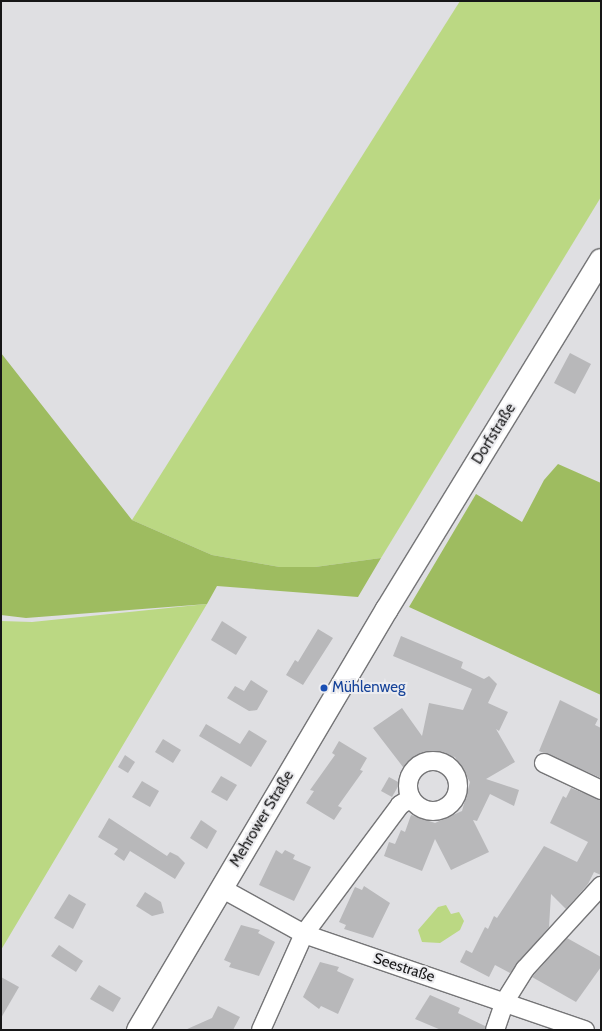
<!DOCTYPE html>
<meta charset="utf-8">
<style>
body{margin:0}
#map{position:relative;width:602px;height:1031px;overflow:hidden;background:#dfdfe2;font-family:Cabin,sans-serif}
div>[style]{position:absolute}
.green>*{inset:0;background:#bbd883}
.forest>*{inset:0;background:#9ebc60}
.building>*{inset:0;background:#b8b8ba}
.roads{filter:drop-shadow(1px 0 #757577) drop-shadow(-1px 0 #757577) drop-shadow(0 1px #757577) drop-shadow(0 -1px #757577)}
.street>*{height:18px;margin:-9px;padding:0 9px;transform-origin:9px;border-radius:9px;background:#fff}
.street>.ring{margin:-9px;padding:0;box-sizing:content-box;background:none;border:18px solid #fff;border-radius:50%}
.secondary>*{height:22px;margin:-11px;padding:0 11px;transform-origin:11px;border-radius:11px;background:#fff}
.dots>*{width:11px;height:11px;translate:-50% -50%;box-sizing:border-box;border:2px solid #ececef;border-radius:50%}
span{translate:-50% -50%;white-space:nowrap;text-align:center;line-height:1.15;-webkit-text-stroke:4px #ececef;paint-order:stroke}
.street-label{font-size:15px;color:#161617}
.transit-label{font-size:15px;color:#164399}
.left{translate:0 -50%;text-align:left}
.frame{position:absolute;inset:0;border:2px solid #161617;pointer-events:none}
</style>
<div id="map">
<div class="green">
<div style="clip-path:polygon(460px 1px,601px 1px,601px 197px,381px 558px,315px 567px,280px 567px,212px 555px,132px 520px)"></div>
<div style="clip-path:polygon(207px 604px,1px 950px,1px 621px,32px 622px)"></div>
<div style="clip-path:polygon(446px 905px,451px 914px,459px 912px,464px 921px,460px 930px,440px 943px,422px 942px,418px 930px,438px 907px)"></div>
</div>
<div class="forest">
<div style="clip-path:polygon(1px 353px,132px 520px,212px 555px,280px 567px,315px 567px,381px 558px,358px 597px,217px 586px,207px 604px,26px 618px,1px 615px)"></div>
<div style="clip-path:polygon(558px 464px,601px 483px,601px 695px,409px 607px,476px 494px,522px 522px,544px 480px)"></div>
</div>
<div class="building">
<div style="clip-path:polygon(570px 353px,591px 364px,575px 394px,554px 383px)"></div>
<div style="clip-path:polygon(222px 621px,247px 637px,236px 655px,211px 640px)"></div>
<div style="clip-path:polygon(318px 629px,333px 638px,303px 685px,286px 675px,295px 660px,298px 662px)"></div>
<div style="clip-path:polygon(401px 636px,463px 662px,461px 668px,484px 679px,489px 676px,497px 684px,488px 703px,508px 712px,499px 731px,496px 729px,515px 762px,486px 779px,519px 790px,514px 806px,490px 794px,477px 821px,473px 820px,489px 852px,451px 870px,435px 839px,422px 871px,384px 856px,389px 842px,395px 844px,401px 830px,405px 832px,411px 815px,435px 823px,462px 811px,470px 782px,455px 757px,438px 753px,426px 751px,403px 767px,373px 728px,402px 708px,422px 736px,429px 703px,463px 710px,472px 689px,393px 656px)"></div>
<div style="clip-path:polygon(251px 680px,268px 691px,257px 710px,249px 711px,227px 698px,235px 686px,244px 691px)"></div>
<div style="clip-path:polygon(560px 700px,598px 719px,595px 725px,601px 728px,601px 778px,539px 751px)"></div>
<div style="clip-path:polygon(206px 724px,240px 744px,249px 730px,267px 741px,251px 767px,199px 736px)"></div>
<div style="clip-path:polygon(163px 739px,181px 750px,173px 763px,155px 752px)"></div>
<div style="clip-path:polygon(339px 741px,367px 758px,360px 770px,363px 771px,338px 806px,342px 808px,334px 820px,306px 803px,314px 791px,310px 790px,335px 755px,332px 753px)"></div>
<div style="clip-path:polygon(125px 755px,135px 762px,128px 773px,118px 767px)"></div>
<div style="clip-path:polygon(221px 776px,237px 785px,227px 801px,211px 792px)"></div>
<div style="clip-path:polygon(389px 777px,400px 783px,392px 797px,381px 791px)"></div>
<div style="clip-path:polygon(142px 781px,159px 791px,150px 807px,132px 797px)"></div>
<div style="clip-path:polygon(571px 788px,601px 800px,601px 875px,594px 872px,588px 884px,566px 909px,551px 894px,549px 927px,510px 973px,495px 965px,489px 977px,460px 962px,466px 950px,472px 953px,485px 927px,488px 929px,494px 916px,497px 918px,544px 846px,577px 862px,588px 842px,550px 823px,563px 796px,566px 798px)"></div>
<div style="clip-path:polygon(109px 818px,167px 856px,170px 852px,178px 856px,185px 863px,175px 879px,130px 851px,124px 861px,114px 854px,118px 849px,98px 837px)"></div>
<div style="clip-path:polygon(201px 820px,217px 831px,207px 849px,190px 838px)"></div>
<div style="clip-path:polygon(276px 850px,282px 854px,285px 850px,295px 855px,293px 859px,311px 867px,294px 901px,259px 885px)"></div>
<div style="clip-path:polygon(364px 886px,390px 903px,373px 938px,344px 929px,346px 925px,339px 922px,355px 887px,362px 890px)"></div>
<div style="clip-path:polygon(145px 892px,161px 902px,164px 913px,152px 916px,136px 906px)"></div>
<div style="clip-path:polygon(69px 894px,86px 904px,73px 929px,54px 918px)"></div>
<div style="clip-path:polygon(241px 925px,260px 930px,258px 933px,275px 942px,259px 976px,229px 967px,231px 963px,224px 960px)"></div>
<div style="clip-path:polygon(567px 938px,601px 957px,601px 967px,576px 1002px,532px 977px)"></div>
<div style="clip-path:polygon(59px 945px,83px 961px,76px 972px,51px 956px)"></div>
<div style="clip-path:polygon(320px 962px,339px 967px,337px 971px,354px 979px,338px 1014px,321px 1006px,319px 1009px,303px 997px)"></div>
<div style="clip-path:polygon(1px 977px,19px 987px,1px 1018px)"></div>
<div style="clip-path:polygon(99px 985px,121px 998px,113px 1012px,90px 999px)"></div>
<div style="clip-path:polygon(430px 995px,460px 1008px,458px 1013px,485px 1026px,485px 1030px,441px 1030px,415px 1019px)"></div>
<div style="clip-path:polygon(218px 1006px,240px 1017px,233px 1030px,185px 1030px,212px 1018px)"></div>
</div>
<div class="roads">
<div class="street">
<div class="ring" style="left:408px;top:761px;width:32px;height:32px"></div>
<div style="left:544px;top:763px;width:63px;rotate:25.3deg"></div>
<div style="left:221px;top:888px;width:95px;rotate:29deg"></div>
<div style="left:304px;top:934px;width:297px;rotate:18.9deg"></div>
<div style="left:261px;top:1030px;width:105px;rotate:-65.9deg"></div>
<div style="left:304px;top:934px;width:161px;rotate:-53.3deg"></div>
<div style="left:400px;top:805px;width:13px;rotate:-32deg"></div>
<div style="left:495px;top:1030px;width:31px;rotate:-71deg"></div>
<div style="left:505px;top:1001px;width:38px;rotate:-58deg"></div>
<div style="left:525px;top:969px;width:113px;rotate:-47.5deg"></div>
</div>
<div class="secondary">
<div style="left:138px;top:1030px;width:489px;rotate:-59.4deg"></div>
<div style="left:387px;top:609px;width:409px;rotate:-58.5deg"></div>
</div>
</div>
<div class="dots">
<div style="left:324px;top:688px;background:#1a4fb4"></div>
</div>
<div class="street-label">
<span style="left:494px;top:434px;rotate:-58deg">Dorfstraße</span>
<span style="left:262px;top:819px;rotate:-59deg">Mehrower Straße</span>
<span style="left:404px;top:968px;rotate:18deg">Seestraße</span>
</div>
<div class="transit-label">
<span class="left" style="left:332px;top:688px">Mühlenweg</span>
</div>
<div class="frame"></div>
</div>
